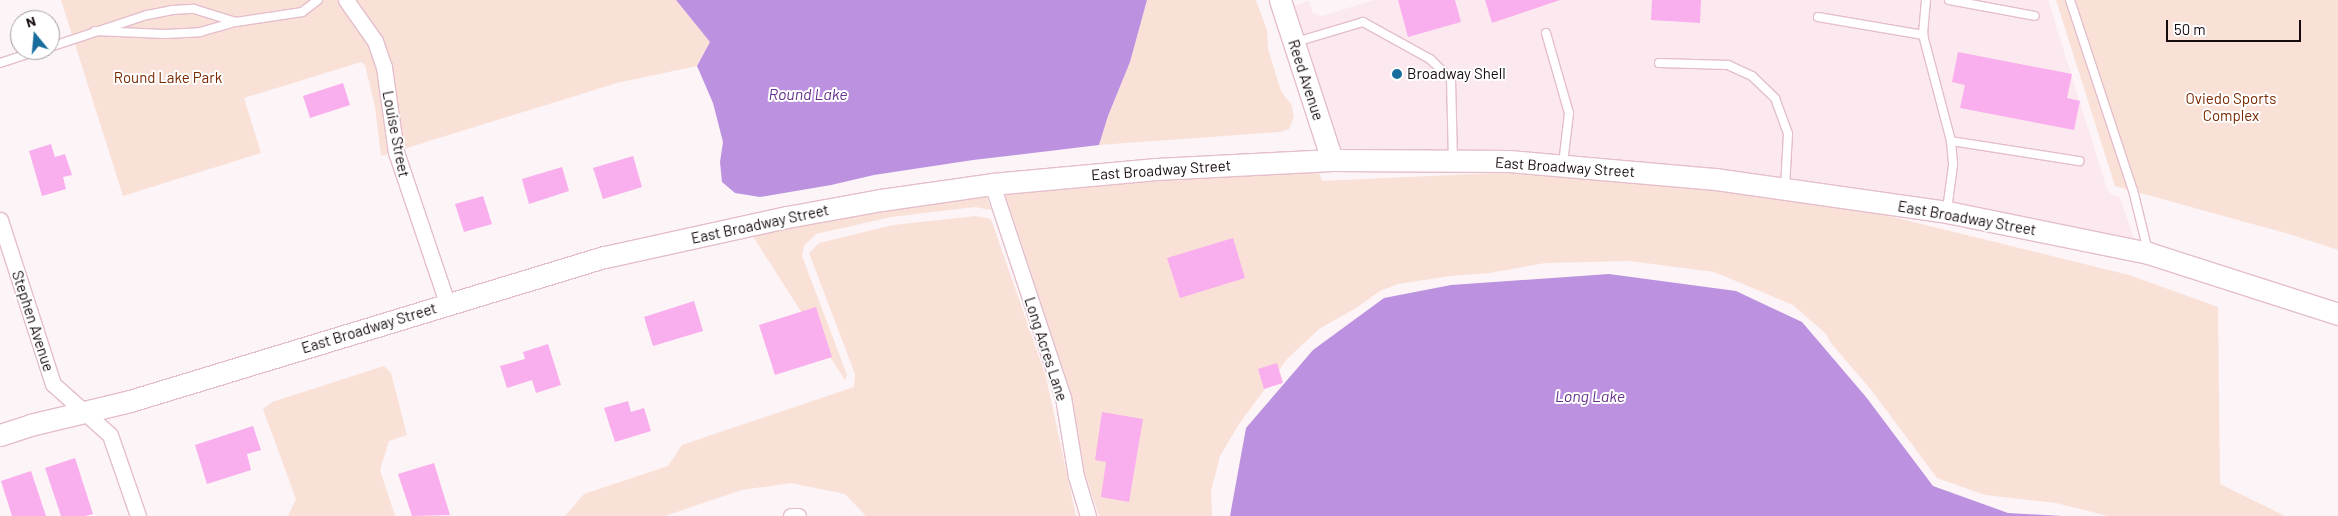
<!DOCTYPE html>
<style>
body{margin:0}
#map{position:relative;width:2338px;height:516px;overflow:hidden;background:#fcf4f6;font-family:Barlow,sans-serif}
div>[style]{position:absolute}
.built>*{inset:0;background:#fce9ef}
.green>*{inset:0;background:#f9e1d8}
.water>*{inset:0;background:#bc92e0}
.building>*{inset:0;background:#f9aeee}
.roads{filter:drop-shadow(1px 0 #e4becb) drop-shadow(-1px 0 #e4becb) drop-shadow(0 1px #e4becb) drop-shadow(0 -1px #e4becb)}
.lane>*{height:8px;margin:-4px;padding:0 4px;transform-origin:4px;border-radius:4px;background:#fff}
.street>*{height:15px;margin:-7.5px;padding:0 7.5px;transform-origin:7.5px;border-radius:7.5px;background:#fff}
.secondary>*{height:21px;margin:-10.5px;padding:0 10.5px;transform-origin:10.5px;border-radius:10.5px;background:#fff}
.dots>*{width:14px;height:14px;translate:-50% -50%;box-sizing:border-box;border:2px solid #fff;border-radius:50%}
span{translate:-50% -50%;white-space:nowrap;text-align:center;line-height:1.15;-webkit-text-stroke:4px #fff;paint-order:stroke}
.poi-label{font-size:15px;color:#180b10}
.left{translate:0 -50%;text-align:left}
.park-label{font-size:15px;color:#782901}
.street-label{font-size:15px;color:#180b10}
.water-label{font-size:16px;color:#67318c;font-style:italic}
.north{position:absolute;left:10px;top:10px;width:50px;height:50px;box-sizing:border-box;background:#fff;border:1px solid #a39d9f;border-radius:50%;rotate:343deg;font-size:14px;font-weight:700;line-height:20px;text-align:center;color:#180b10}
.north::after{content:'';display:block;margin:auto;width:18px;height:22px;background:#176e9e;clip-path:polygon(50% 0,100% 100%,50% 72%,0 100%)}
.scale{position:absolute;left:2166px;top:20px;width:135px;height:22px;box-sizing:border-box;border:2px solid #180b10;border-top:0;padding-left:6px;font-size:15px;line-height:18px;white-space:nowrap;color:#180b10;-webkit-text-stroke:4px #fff;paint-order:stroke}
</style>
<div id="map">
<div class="built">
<div style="clip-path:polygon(1374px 0,2048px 0,2107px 189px,2111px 194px,2120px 197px,2134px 239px,2137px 240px,1338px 150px,1292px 6px,1309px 1px,1313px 13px,1322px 16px)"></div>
</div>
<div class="green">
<div style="clip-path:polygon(61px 0,676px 0,710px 42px,697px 66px,617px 83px,381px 156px,375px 107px,365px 65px,361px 62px,244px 98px,261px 153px,123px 196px)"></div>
<div style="clip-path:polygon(1147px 0,1256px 0,1267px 30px,1268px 49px,1281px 91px,1292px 106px,1294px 117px,1289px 129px,1279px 132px,1099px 145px,1108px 116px,1130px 62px)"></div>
<div style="clip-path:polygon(2056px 0,2338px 0,2338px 250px,2289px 234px,2115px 186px)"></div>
<div style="clip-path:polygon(1319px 172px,1322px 181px,1517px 172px,1716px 189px,1877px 213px,2129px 275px,2218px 307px,2220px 484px,2285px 516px,2108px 516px,2056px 503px,1985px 495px,1937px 478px,1872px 391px,1830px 342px,1826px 334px,1793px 305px,1714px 272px,1630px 261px,1545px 263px,1489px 273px,1450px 276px,1398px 284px,1380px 291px,1356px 308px,1319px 329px,1287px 359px,1239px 424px,1220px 456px,1211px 491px,1212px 516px,1099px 516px,1085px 474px,1071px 394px,1005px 194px,1157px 179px)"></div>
<div style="clip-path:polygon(986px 196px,991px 210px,975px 207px,891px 217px,816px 234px,804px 246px,802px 256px,847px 375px,845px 380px,752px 235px,883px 210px)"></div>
<div style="clip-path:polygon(976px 216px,991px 219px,1046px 377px,1076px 516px,866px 516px,845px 494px,791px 483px,742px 490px,665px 516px,565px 516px,584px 494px,668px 466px,682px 445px,854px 387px,855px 374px,809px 253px,819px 243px,893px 225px)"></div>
<div style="clip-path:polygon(384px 366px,391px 373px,407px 435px,389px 441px,380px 470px,395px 516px,288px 516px,296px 499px,263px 409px,272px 402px)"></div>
</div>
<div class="water">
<div style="clip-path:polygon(676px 0,1147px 0,1130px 62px,1108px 116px,1099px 145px,973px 160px,874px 175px,831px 185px,760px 197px,735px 193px,722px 182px,720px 162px,723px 142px,713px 103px,697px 66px,710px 42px)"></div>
<div style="clip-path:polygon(1609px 274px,1736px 291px,1802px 322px,1866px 397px,1933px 486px,2008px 513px,2063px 516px,1230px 516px,1246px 428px,1313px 350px,1384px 298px,1451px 285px)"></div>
</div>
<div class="building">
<div style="clip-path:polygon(1398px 0,1455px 0,1461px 22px,1408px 37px)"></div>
<div style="clip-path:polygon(1485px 0,1560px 0,1492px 23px)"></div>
<div style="clip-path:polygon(1652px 0,1701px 0,1700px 23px,1651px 20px)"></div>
<div style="clip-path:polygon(1958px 52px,2072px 74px,2067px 98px,2080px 101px,2074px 130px,1960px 108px,1965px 85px,1952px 82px)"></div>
<div style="clip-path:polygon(343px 83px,350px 105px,310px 118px,303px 96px)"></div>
<div style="clip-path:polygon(51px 144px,55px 157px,65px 154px,72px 175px,63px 177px,66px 189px,42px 196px,29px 151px)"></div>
<div style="clip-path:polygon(633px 156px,642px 187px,603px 199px,593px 168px)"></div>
<div style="clip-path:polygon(562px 167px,569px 191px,529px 204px,522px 179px)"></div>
<div style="clip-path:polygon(483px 196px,492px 224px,464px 232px,455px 204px)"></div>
<div style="clip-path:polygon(1233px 238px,1245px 278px,1180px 298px,1167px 258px)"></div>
<div style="clip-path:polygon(694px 301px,703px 331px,653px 346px,644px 317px)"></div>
<div style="clip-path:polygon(816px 307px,832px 357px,775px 375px,759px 325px)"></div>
<div style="clip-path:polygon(548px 344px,561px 385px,536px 393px,532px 380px,507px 388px,500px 366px,525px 359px,523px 352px)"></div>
<div style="clip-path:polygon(1277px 363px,1283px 383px,1264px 389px,1258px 369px)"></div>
<div style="clip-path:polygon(628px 401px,631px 412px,644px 408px,651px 431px,615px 442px,604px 408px)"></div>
<div style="clip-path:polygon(1102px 412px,1143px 419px,1129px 502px,1101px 497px,1106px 462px,1095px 460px)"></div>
<div style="clip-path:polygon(253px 426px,261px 450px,247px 454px,251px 470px,207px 484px,195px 445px)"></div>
<div style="clip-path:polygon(75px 458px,93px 514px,85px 516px,61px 516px,45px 468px)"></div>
<div style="clip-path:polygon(434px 463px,450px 515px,412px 516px,398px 474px)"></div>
<div style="clip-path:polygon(31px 471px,46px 516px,12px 516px,1px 481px)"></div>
</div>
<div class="roads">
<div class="lane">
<div style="left:1926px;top:0;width:35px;rotate:95deg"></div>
<div style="left:1923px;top:35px;width:110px;rotate:75.2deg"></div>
<div style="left:1951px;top:141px;width:24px;rotate:85deg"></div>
<div style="left:1953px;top:165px;width:45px;rotate:97.6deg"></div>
<div style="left:1949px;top:0;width:87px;rotate:10.5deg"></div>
<div style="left:2070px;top:0;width:200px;rotate:71.7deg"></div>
<div style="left:2133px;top:190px;width:63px;rotate:76.2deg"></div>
<div style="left:1818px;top:17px;width:107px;rotate:9.7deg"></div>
<div style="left:95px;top:31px;width:70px;rotate:2.5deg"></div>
<div style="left:165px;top:34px;width:35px;rotate:-3deg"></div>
<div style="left:200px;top:32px;width:37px;rotate:-16deg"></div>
<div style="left:236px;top:22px;width:67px;rotate:-8.6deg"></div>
<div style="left:302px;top:12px;width:20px;rotate:-37deg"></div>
<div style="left:1546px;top:33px;width:83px;rotate:74deg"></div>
<div style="left:1569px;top:113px;width:51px;rotate:96.7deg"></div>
<div style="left:1296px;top:42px;width:70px;rotate:-16.6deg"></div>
<div style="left:1363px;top:22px;width:77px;rotate:28.9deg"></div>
<div style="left:1430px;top:59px;width:29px;rotate:44deg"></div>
<div style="left:1451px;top:79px;width:81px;rotate:88.6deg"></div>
<div style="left:50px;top:47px;width:102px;rotate:-18.3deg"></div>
<div style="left:147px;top:15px;width:25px;rotate:-11deg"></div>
<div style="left:172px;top:10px;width:22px;rotate:-3deg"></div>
<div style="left:194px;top:9px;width:44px;rotate:17.2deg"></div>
<div style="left:0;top:63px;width:42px;rotate:-18deg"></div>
<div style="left:1659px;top:63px;width:69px;rotate:1.7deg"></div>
<div style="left:1728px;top:65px;width:26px;rotate:25deg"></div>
<div style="left:1752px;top:76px;width:32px;rotate:44deg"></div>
<div style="left:1775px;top:98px;width:38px;rotate:70deg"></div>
<div style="left:1788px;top:134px;width:53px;rotate:93.2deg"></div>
<div style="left:1951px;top:141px;width:130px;rotate:8.9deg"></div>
</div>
<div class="street">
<div style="left:346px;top:0;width:50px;rotate:54.7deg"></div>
<div style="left:375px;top:41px;width:28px;rotate:71deg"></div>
<div style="left:384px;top:67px;width:86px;rotate:82deg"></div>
<div style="left:396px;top:152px;width:159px;rotate:71.3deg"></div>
<div style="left:992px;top:184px;width:225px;rotate:71.6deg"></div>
<div style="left:1063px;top:397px;width:80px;rotate:80.7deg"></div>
<div style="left:1076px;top:476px;width:42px;rotate:73.3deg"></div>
<div style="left:0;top:220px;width:172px;rotate:72.1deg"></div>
<div style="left:53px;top:384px;width:76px;rotate:41.8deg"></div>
<div style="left:110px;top:435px;width:86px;rotate:70.9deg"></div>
<div style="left:791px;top:516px;width:7px"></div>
</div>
<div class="secondary">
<div style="left:1280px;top:0;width:168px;rotate:72deg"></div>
<div style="left:0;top:435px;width:32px;rotate:-18deg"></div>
<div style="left:30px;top:425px;width:103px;rotate:-13.5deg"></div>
<div style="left:130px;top:401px;width:496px;rotate:-16.9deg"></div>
<div style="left:605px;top:257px;width:186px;rotate:-12.4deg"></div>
<div style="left:787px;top:217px;width:96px;rotate:-10.3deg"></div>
<div style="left:881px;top:200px;width:112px;rotate:-8.2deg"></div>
<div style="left:992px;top:184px;width:165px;rotate:-5.2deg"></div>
<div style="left:1156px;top:169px;width:176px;rotate:-2.9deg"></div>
<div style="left:1332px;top:160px;width:177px;rotate:0.3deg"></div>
<div style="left:1509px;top:161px;width:208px;rotate:5deg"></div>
<div style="left:1716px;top:179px;width:233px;rotate:8.1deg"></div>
<div style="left:1947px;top:212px;width:205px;rotate:11.5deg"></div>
<div style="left:2148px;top:253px;width:200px;rotate:17.8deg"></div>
</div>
</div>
<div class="dots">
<div style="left:1397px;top:74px;background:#176e9e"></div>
</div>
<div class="poi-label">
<span class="left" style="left:1407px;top:74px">Broadway Shell</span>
</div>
<div class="park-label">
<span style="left:168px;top:78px">Round Lake Park</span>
<span style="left:2231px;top:107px">Oviedo Sports<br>Complex</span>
</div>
<div class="street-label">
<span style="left:1306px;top:80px;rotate:72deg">Reed Avenue</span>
<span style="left:396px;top:134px;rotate:79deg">Louise Street</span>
<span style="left:1565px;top:167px;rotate:4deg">East Broadway Street</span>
<span style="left:1161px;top:170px;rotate:-4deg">East Broadway Street</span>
<span style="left:1967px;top:218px;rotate:10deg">East Broadway Street</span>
<span style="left:760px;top:224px;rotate:-12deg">East Broadway Street</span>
<span style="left:33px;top:321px;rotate:72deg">Stephen Avenue</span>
<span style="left:369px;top:328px;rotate:-17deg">East Broadway Street</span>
<span style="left:1046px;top:349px;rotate:72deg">Long Acres Lane</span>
</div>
<div class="water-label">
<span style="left:808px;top:94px">Round Lake</span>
<span style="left:1590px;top:396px">Long Lake</span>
</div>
<div class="north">N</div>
<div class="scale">50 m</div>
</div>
